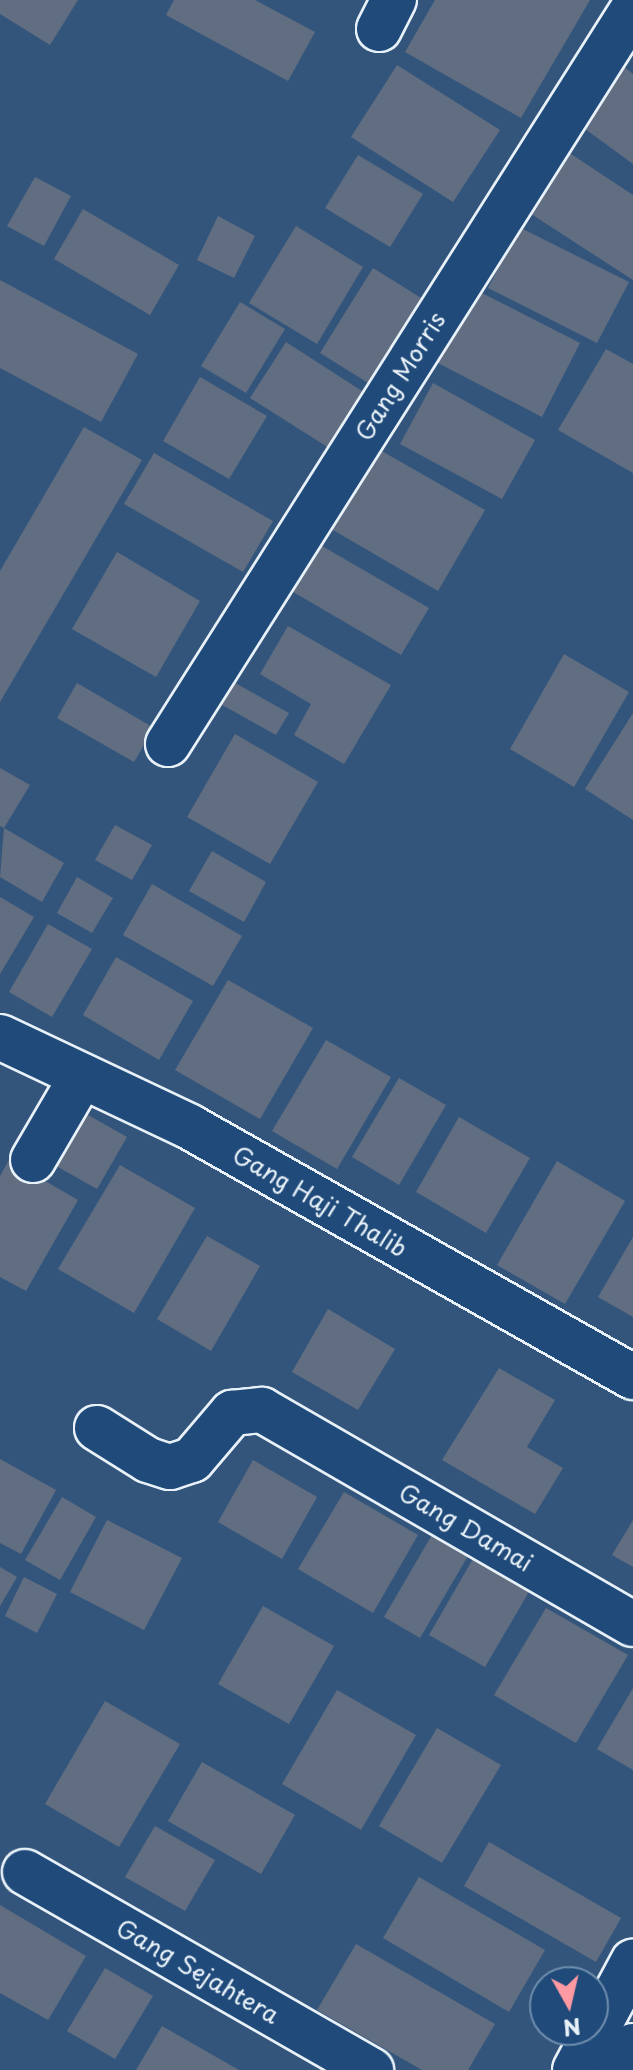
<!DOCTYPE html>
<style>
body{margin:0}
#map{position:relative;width:633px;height:2070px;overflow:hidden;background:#33557c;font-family:"Playpen Sans",sans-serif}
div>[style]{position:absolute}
.building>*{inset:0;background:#616e81}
.roads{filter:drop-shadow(2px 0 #e8f1f8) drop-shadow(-2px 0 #e8f1f8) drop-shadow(0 2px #e8f1f8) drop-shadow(0 -2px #e8f1f8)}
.minor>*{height:44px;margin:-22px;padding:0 22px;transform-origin:22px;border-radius:22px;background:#1f4a7a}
span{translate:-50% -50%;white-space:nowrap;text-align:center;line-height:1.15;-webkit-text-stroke:6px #1f4a7a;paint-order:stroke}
.street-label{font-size:24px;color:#e8f1f8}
.north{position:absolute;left:529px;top:1966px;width:80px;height:80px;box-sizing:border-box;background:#1f4a7a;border:2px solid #6f8dac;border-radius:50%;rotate:172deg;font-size:22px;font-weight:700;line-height:32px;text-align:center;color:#e8f1f8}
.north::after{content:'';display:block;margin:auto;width:28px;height:36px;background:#ff9aa2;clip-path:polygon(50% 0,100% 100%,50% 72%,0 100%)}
</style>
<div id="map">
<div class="building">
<div style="clip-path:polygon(0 0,78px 0,50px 45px,0 14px)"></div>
<div style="clip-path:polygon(174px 0,255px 0,315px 32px,288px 81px,166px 15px)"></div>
<div style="clip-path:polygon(435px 0,590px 0,521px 118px,405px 52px)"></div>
<div style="clip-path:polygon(397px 65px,500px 130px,453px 202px,351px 137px)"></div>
<div style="clip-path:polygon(624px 67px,633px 74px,633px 164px,581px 126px)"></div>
<div style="clip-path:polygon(568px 152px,633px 195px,633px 280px,528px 212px)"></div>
<div style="clip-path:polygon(358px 155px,423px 194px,390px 247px,325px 208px)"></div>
<div style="clip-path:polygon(35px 177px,71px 196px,44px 246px,7px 226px)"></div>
<div style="clip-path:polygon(83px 209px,179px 265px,150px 315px,54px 259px)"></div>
<div style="clip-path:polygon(218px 216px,255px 236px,234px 278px,197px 260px)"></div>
<div style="clip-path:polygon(296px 226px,363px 267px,317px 344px,249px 303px)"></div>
<div style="clip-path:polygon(519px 227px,629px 282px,597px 343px,488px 288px)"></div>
<div style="clip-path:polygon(373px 268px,426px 301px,373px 386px,320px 353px)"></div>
<div style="clip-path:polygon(0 280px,138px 354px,101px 422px,0 368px)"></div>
<div style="clip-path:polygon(472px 288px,580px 343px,542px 417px,434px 361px)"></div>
<div style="clip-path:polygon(240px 302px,285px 329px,246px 393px,201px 366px)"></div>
<div style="clip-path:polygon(286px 342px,365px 393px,329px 448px,250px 398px)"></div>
<div style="clip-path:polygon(606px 349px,633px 364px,633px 473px,558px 430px)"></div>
<div style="clip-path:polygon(200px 377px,267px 416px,229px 479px,163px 441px)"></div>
<div style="clip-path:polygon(433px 383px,535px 440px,502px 499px,400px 444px)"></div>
<div style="clip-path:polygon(84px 427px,142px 460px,0 702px,0 571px)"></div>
<div style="clip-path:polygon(373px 446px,485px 510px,438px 591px,326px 526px)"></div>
<div style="clip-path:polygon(154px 453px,273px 521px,243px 572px,124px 504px)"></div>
<div style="clip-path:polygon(310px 539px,429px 608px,401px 655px,283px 586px)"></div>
<div style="clip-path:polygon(117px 552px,200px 601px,156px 677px,72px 629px)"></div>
<div style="clip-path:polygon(288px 626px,391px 685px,344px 764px,294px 735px,311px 704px,260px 674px)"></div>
<div style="clip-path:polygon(564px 654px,629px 692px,574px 787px,510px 749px)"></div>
<div style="clip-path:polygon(228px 679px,289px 713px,276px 735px,215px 701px)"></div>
<div style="clip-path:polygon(77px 683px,154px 728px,134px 762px,57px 718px)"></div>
<div style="clip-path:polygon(633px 713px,633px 820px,585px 789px)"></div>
<div style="clip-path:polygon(235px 734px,318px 782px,270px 864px,187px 817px)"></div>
<div style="clip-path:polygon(0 768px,30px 785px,4px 828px,0 826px)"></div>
<div style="clip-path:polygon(115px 825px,152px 845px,132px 880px,95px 860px)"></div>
<div style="clip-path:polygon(4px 828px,64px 863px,42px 902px,0 877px)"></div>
<div style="clip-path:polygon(212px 851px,266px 882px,244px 922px,189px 891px)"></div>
<div style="clip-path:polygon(77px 877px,113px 898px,92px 933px,57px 913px)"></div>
<div style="clip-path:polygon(152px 884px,242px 936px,213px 986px,123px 935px)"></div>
<div style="clip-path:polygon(0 897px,34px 917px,0 974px)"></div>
<div style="clip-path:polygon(48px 924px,92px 949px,52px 1017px,9px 992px)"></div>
<div style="clip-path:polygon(116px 957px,193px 1001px,159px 1060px,83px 1015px)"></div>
<div style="clip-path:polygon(228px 980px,313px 1028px,260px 1119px,175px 1070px)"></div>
<div style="clip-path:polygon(326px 1040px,391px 1077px,337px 1169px,272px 1131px)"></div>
<div style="clip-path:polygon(399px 1078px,446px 1105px,399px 1185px,352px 1157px)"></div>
<div style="clip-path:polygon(81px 1111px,127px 1137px,97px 1189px,51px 1163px)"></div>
<div style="clip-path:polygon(459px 1117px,530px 1158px,486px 1233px,416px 1192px)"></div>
<div style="clip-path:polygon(9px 1160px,78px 1200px,26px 1291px,0 1277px,0 1176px)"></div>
<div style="clip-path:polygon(557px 1161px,625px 1201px,565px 1304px,497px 1265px)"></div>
<div style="clip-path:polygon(120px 1165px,195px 1208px,134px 1313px,58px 1269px)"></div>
<div style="clip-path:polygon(207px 1236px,260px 1266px,211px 1351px,157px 1319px)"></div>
<div style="clip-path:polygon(633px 1237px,633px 1317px,598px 1297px)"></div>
<div style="clip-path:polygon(328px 1309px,395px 1349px,358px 1410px,292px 1372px)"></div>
<div style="clip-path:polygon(499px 1368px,555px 1400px,527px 1447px,563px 1468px,535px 1514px,442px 1460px)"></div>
<div style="clip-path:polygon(0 1459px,56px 1490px,21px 1554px,0 1543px)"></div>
<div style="clip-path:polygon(253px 1460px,317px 1497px,282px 1559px,218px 1522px)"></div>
<div style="clip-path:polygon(344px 1492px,418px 1535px,373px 1613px,298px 1569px)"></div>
<div style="clip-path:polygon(62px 1497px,96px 1517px,60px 1580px,25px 1560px)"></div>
<div style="clip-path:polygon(107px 1520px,182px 1558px,144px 1630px,70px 1592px)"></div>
<div style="clip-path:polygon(633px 1520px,633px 1567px,612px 1555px)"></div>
<div style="clip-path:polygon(436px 1528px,472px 1549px,420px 1638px,384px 1617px)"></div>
<div style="clip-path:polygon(481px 1545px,537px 1578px,485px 1667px,429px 1635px)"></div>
<div style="clip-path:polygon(0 1567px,17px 1577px,0 1606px)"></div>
<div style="clip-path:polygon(24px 1577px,57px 1594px,37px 1633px,5px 1616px)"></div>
<div style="clip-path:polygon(263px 1606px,334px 1646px,289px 1724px,218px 1684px)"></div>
<div style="clip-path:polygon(546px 1608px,628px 1655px,576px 1743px,494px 1695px)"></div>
<div style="clip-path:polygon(633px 1688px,633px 1770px,597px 1749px)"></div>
<div style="clip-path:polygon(337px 1690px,416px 1735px,361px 1830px,282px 1784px)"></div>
<div style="clip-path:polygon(105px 1701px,180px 1744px,119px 1847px,45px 1804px)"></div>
<div style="clip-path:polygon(437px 1728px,501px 1765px,442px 1863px,379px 1826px)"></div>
<div style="clip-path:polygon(202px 1762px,295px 1815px,261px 1874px,168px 1821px)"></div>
<div style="clip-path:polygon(155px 1826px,215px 1860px,185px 1911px,125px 1877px)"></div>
<div style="clip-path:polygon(489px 1842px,621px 1918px,596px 1962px,464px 1886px)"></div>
<div style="clip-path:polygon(419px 1877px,545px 1950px,509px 2012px,383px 1938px)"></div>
<div style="clip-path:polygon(0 1905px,86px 1956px,48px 2020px,0 1993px)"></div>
<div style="clip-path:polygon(356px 1944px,495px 2024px,468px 2070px,422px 2070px,317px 2010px)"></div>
<div style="clip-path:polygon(105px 1968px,153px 1996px,115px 2059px,67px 2031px)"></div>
<div style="clip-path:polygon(162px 2026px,239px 2070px,136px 2070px)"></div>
</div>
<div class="roads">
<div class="minor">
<div style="left:379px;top:29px;width:33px;rotate:-63deg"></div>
<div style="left:168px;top:744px;width:870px;rotate:-57.68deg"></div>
<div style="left:0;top:1037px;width:210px;rotate:25.3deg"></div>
<div style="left:190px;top:1127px;width:509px;rotate:29.44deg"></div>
<div style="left:33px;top:1160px;width:97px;rotate:-59.7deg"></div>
<div style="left:97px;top:1428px;width:60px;rotate:32.1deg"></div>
<div style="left:148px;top:1460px;width:23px;rotate:18deg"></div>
<div style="left:170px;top:1467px;width:23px;rotate:-18deg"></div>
<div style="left:192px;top:1460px;width:62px;rotate:-49.6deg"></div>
<div style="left:232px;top:1413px;width:30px;rotate:-6deg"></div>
<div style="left:262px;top:1410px;width:428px;rotate:30deg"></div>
<div style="left:25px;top:1872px;width:399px;rotate:29.8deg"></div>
<div style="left:575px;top:2070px;width:123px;rotate:-61.8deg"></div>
<div style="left:617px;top:2070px;width:29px;rotate:-56deg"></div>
</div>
</div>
<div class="street-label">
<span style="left:400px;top:376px;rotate:-58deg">Gang Morris</span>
<span style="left:320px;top:1201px;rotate:30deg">Gang Haji Thalib</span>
<span style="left:466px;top:1527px;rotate:30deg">Gang Damai</span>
<span style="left:198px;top:1971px;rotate:30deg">Gang Sejahtera</span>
</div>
<div class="north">N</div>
</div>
